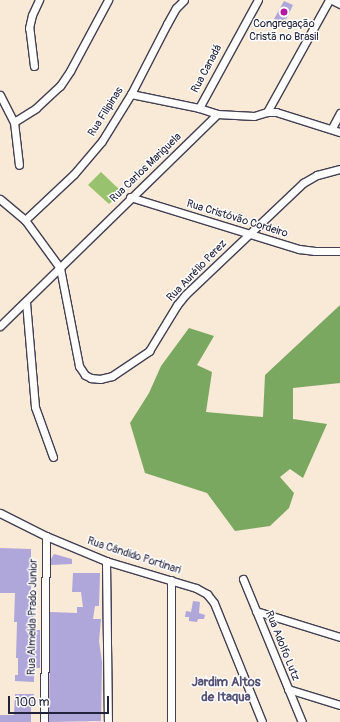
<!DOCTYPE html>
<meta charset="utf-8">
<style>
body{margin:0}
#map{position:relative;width:340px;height:722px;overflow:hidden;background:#f9e9d7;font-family:Pangolin,sans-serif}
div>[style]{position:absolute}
.green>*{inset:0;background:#99c26e}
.forest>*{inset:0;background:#7aa861}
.building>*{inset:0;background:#afa6da}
.roads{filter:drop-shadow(1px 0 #424052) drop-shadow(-1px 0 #424052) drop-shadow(0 1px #424052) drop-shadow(0 -1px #424052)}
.street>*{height:7px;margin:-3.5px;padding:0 3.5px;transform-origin:3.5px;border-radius:3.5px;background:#fff}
.dots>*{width:11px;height:11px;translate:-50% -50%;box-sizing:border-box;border:2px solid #fff;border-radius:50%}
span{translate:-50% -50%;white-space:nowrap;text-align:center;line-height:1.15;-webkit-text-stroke:3px #fff;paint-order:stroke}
.poi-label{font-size:11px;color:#22223b}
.street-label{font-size:11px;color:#22223b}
.quarter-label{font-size:13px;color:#535073;font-weight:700}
.scale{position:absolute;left:8px;top:696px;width:101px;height:18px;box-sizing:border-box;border:2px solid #22223b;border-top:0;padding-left:5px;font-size:12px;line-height:14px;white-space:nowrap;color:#22223b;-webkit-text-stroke:3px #fff;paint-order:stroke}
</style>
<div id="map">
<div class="green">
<div style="clip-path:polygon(101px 172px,122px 192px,109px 204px,88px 185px)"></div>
</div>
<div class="forest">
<div style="clip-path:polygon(340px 305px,340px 383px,293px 388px,293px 419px,327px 424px,303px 478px,290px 469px,280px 477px,294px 493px,289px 508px,270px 526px,235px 531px,207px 493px,145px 473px,130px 423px,149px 393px,161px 366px,189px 328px,214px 336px,197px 365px,212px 372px,206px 412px,263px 417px,265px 375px)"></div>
</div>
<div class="building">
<div style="clip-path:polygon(284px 1px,293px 5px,283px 26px,277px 25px,274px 19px)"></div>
<div style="clip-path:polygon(0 548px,31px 549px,31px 601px,34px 601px,33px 630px,40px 630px,40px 668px,34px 668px,34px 682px,15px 681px,15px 675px,18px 675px,18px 658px,16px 658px,17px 622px,14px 622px,15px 593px,0 593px)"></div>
<div style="clip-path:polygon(54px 554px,72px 559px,72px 564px,51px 565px,51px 559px)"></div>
<div style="clip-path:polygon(73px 573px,100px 573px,99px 606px,95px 606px,93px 619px,101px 619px,99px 641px,102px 662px,101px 721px,49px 722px,50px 612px,77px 613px,77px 607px,83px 607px,81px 592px,72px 592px)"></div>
<div style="clip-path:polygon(193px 601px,200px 602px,199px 613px,205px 615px,204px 619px,198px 619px,197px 622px,189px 621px,189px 617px,185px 617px,186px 611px,191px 612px)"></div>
<div style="clip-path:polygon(15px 694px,34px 694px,33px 708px,31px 708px,31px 722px,0 722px,0 715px,14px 715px)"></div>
</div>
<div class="roads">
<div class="street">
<div style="left:332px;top:0;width:9px;rotate:27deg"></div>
<div style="left:34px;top:66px;width:38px;rotate:-97deg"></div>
<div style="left:29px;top:28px;width:13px;rotate:-77deg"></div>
<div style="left:32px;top:15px;width:17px;rotate:-65deg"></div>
<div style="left:131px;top:94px;width:69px;rotate:11.6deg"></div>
<div style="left:199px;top:108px;width:19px;rotate:18deg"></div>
<div style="left:217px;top:114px;width:37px;rotate:3deg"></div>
<div style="left:254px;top:116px;width:14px;rotate:-17deg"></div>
<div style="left:267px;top:112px;width:9px"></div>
<div style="left:276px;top:112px;width:67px;rotate:17.4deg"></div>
<div style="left:0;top:95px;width:30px;rotate:63deg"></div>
<div style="left:14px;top:122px;width:43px;rotate:83.4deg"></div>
<div style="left:199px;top:108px;width:123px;rotate:-61.4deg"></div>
<div style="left:267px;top:112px;width:128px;rotate:-61deg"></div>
<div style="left:14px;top:122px;width:26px;rotate:-32deg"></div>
<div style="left:36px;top:108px;width:33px;rotate:-43deg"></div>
<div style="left:60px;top:86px;width:18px;rotate:-56deg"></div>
<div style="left:70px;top:71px;width:81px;rotate:-61.8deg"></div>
<div style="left:332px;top:128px;width:17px;rotate:-62deg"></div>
<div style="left:130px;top:197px;width:177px;rotate:17.1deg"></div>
<div style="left:299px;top:249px;width:16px;rotate:7deg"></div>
<div style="left:315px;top:251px;width:25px"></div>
<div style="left:0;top:199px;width:33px;rotate:40deg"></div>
<div style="left:25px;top:220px;width:59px;rotate:53.9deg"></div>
<div style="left:60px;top:268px;width:100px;rotate:79deg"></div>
<div style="left:79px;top:366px;width:11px;rotate:56deg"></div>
<div style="left:85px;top:375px;width:7px;rotate:27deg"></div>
<div style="left:91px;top:378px;width:9px;rotate:6deg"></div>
<div style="left:100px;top:379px;width:12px;rotate:-14deg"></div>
<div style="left:112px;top:376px;width:45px;rotate:-34deg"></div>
<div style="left:149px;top:351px;width:54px;rotate:-58.7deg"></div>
<div style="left:177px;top:305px;width:13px;rotate:-51deg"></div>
<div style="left:185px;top:295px;width:163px;rotate:-43.5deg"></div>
<div style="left:303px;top:183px;width:16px;rotate:-30deg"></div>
<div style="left:317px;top:175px;width:24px;rotate:-15deg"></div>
<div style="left:25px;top:220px;width:67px;rotate:-43.2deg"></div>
<div style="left:74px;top:174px;width:43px;rotate:-49.7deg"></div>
<div style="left:102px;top:141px;width:55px;rotate:-58.3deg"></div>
<div style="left:131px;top:94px;width:79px;rotate:-62.8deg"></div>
<div style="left:167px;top:24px;width:18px;rotate:-61deg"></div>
<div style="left:176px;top:8px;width:11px;rotate:-45deg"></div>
<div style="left:26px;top:302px;width:105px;rotate:85.1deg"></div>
<div style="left:35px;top:407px;width:53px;rotate:70.2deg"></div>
<div style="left:0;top:326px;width:303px;rotate:-44.3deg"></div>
<div style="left:0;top:513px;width:51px;rotate:26.6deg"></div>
<div style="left:46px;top:536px;width:65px;rotate:22.6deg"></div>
<div style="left:106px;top:561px;width:94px;rotate:16.7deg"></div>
<div style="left:196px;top:588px;width:13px;rotate:29deg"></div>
<div style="left:207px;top:594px;width:11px;rotate:52deg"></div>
<div style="left:214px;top:603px;width:128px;rotate:68deg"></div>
<div style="left:106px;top:561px;width:161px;rotate:89.3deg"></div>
<div style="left:243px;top:579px;width:155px;rotate:67.6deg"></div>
<div style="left:171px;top:580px;width:142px;rotate:90deg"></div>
<div style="left:256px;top:611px;width:88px;rotate:17.2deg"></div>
<div style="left:288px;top:689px;width:54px;rotate:17.1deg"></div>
<div style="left:44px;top:722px;width:186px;rotate:-89.4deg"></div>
</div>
</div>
<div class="dots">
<div style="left:284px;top:12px;background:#b5179e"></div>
</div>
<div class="poi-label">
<span style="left:284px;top:31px">Congregação<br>Cristã no Brasil</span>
</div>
<div class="street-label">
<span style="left:207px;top:69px;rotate:-62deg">Rua Canadá</span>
<span style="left:106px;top:112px;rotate:-58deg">Rua Filipinas</span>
<span style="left:146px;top:168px;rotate:-44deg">Rua Carlos Mariguela</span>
<span style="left:237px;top:219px;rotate:17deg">Rua Cristóvão Cordeiro</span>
<span style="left:197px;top:271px;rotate:-46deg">Rua Aurélio Perez</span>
<span style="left:134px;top:556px;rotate:18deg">Rua Cândido Portinari</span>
<span style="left:33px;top:617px;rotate:-89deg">Rua Almeida Prado Junior</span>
<span style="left:282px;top:646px;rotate:68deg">Rua Adolfo Lutz</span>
</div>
<div class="quarter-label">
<span style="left:226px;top:690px">Jardim Altos<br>de Itaqua</span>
</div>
<div class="scale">100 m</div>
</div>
